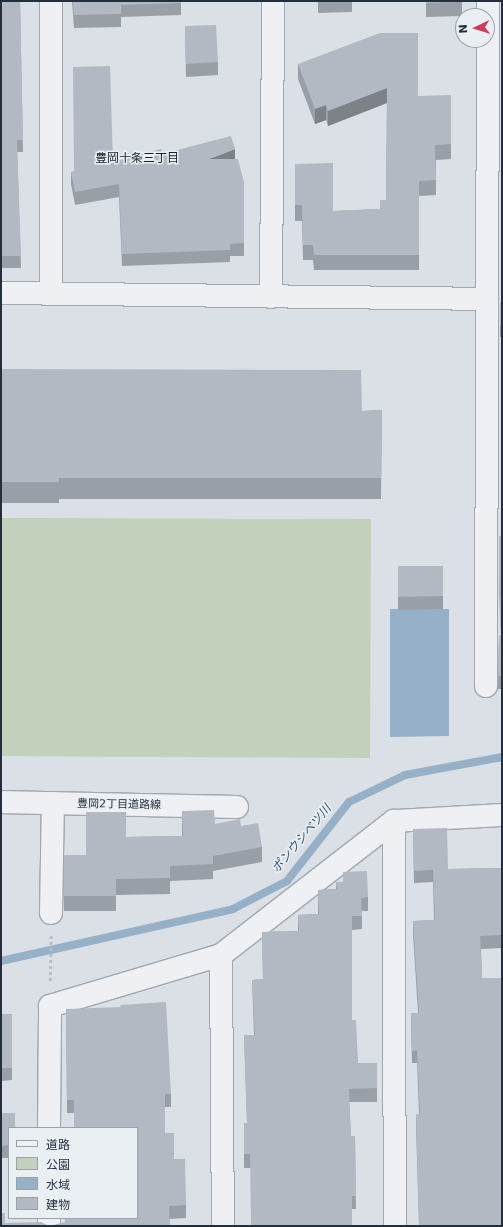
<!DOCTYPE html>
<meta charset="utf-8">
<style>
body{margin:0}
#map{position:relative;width:503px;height:1227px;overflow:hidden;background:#dbe0e6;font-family:"DejaVu Sans","Noto Sans JP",sans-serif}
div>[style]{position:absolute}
.green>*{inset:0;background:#c2d0bc}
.water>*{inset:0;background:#95b0c7}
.stream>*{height:8px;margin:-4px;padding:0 4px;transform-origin:4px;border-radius:4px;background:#95b0c7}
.path>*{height:2.5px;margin-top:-1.25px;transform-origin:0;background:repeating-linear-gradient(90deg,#babec4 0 3px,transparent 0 6px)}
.roads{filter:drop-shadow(1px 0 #a1a7b0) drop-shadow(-1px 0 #a1a7b0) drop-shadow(0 1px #a1a7b0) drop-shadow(0 -1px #a1a7b0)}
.minor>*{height:22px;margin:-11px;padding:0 11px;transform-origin:11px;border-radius:11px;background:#eef0f4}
.wall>*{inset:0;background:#999fa7}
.shaded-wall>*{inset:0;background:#7d8288}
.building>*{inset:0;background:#b2b9c2}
span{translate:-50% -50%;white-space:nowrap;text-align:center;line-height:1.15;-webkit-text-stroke:3px #eaeff4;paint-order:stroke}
.street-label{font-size:11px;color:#252f3c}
.neighbourhood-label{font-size:12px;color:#18202c}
.water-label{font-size:12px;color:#30506f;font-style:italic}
.frame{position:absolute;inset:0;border:2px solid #252f3c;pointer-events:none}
.legend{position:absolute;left:8px;top:1127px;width:130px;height:92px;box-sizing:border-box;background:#eaeff4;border:1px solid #9ba2aa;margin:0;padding:5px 7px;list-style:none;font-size:12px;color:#252f3c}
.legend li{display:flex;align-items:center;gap:8px;height:20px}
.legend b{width:20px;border:1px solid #9ba2aa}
.north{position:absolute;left:455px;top:8px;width:40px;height:40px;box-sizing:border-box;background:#eaeff4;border:1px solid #9ba2aa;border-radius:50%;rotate:266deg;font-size:11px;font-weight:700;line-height:16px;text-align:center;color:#252f3c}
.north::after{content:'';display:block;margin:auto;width:14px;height:18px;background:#cd3d5c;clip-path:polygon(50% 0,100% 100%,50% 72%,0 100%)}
</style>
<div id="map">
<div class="green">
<div style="clip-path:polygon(1px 518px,371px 519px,370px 758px,1px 756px)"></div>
</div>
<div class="water">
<div style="clip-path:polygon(390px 609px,449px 609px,449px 736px,390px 737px)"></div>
</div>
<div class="stream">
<div style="left:1px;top:961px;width:238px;rotate:-12.6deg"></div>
<div style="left:233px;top:909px;width:61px;rotate:-27.4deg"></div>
<div style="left:287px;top:881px;width:100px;rotate:-51.9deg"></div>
<div style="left:349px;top:802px;width:62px;rotate:-25.7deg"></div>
<div style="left:405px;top:775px;width:99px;rotate:-10.5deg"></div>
</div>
<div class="path">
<div style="left:50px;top:981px;width:45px;rotate:-88.7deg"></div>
</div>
<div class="roads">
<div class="minor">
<div style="left:51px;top:1px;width:292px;rotate:90deg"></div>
<div style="left:1px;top:293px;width:486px;rotate:0.7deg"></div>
<div style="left:271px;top:297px;width:296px;rotate:-89.6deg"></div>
<div style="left:486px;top:686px;width:685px;rotate:-89.83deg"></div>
<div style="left:1px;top:802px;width:236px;rotate:1.2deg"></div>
<div style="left:394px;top:821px;width:405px;rotate:89.9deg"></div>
<div style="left:51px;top:913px;width:110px;rotate:-89deg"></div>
<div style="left:221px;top:955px;width:271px;rotate:89.6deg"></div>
<div style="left:49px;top:1128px;width:122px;rotate:-89.5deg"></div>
<div style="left:50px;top:1006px;width:178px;rotate:-16.6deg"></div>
<div style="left:221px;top:955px;width:219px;rotate:-37.8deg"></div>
<div style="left:394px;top:821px;width:108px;rotate:-3.2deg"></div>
<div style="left:49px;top:1226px;width:8px;rotate:-90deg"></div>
</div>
</div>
<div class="wall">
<div style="clip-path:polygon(1px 1px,20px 1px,23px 152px,17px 152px,21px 268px,1px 268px)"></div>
<div style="clip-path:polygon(72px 1px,181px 1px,181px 15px,121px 17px,121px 27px,74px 28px)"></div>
<div style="clip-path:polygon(318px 1px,352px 1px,352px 12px,318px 13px)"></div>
<div style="clip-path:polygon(426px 1px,462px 1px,462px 16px,426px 17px)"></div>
<div style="clip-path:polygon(185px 26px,218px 62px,218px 75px,186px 77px)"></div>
<div style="clip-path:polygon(298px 64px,418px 96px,451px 144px,451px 159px,436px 160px,436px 195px,419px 196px,419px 270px,314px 270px,313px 260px,303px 260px,302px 221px,295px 221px,295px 164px,333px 211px,380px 209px,386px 200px,387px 103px,328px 126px,326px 120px,315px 124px,298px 79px)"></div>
<div style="clip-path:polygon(162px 154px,235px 159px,244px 183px,244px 256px,230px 256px,230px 262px,122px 266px,119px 197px,75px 205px,71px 184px,71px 172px,113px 162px)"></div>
<div style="clip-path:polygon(500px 302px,502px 302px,502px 337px,500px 337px)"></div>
<div style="clip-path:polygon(1px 369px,362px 411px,382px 410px,381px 499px,59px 499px,59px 503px,1px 503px)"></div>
<div style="clip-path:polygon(499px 536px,502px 536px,502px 689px,498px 689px,499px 636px,501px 635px,499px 590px)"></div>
<div style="clip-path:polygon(398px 566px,443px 566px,443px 609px,398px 610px)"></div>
<div style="clip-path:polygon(182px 811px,215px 824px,241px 826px,262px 847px,262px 862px,213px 871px,213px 879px,170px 881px,170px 894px,116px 895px,116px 911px,64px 911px,64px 896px,86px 855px,126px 837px,182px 836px)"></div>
<div style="clip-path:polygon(413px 829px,448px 869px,502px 868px,502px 948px,481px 949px,482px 978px,502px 978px,502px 1226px,419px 1226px,416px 1127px,416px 1114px,419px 1114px,417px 1063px,412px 1063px,411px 1026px,411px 1013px,418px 1013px,413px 934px,413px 921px,434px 920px,433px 882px,414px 883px)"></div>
<div style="clip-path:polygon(336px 882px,368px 897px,368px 911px,362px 911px,362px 929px,352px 930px,352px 1020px,358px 1063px,377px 1063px,377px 1102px,349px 1102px,351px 1136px,355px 1136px,356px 1209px,352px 1209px,250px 1168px,244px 1168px,244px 1123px,247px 1123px,244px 1035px,254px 1035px,252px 980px,263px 979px,262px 932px,298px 931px,298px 915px,318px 914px,318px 890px,336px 889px)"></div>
<div style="clip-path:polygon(66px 1009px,171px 1094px,171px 1107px,165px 1107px,165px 1133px,174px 1159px,186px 1205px,186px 1218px,169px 1219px,170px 1226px,1px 1226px,5px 1223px,49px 1226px,137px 1218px,74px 1113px,67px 1113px)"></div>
<div style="clip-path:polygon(1px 1014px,12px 1014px,12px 1080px,1px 1081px)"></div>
<div style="clip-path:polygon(1px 1113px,9px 1128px,9px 1158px,1px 1158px)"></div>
</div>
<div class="shaded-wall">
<div style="clip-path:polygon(387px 88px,387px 103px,328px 126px,328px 111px)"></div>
<div style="clip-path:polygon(326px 105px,326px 120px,315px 124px,315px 109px)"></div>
<div style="clip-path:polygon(235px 149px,235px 162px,209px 159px)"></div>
</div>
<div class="building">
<div style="clip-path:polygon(1px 1px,20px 1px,23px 140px,17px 140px,21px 256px,1px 256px)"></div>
<div style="clip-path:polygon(73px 1px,181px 1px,181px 3px,121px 5px,121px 14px,74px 15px)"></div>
<div style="clip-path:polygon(426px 1px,462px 1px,462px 2px,426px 3px)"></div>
<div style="clip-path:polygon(216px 25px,218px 62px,186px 64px,185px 26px)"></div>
<div style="clip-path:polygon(380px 33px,418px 33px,418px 96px,451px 95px,451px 144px,435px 145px,436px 180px,419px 181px,419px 255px,314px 255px,313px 245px,303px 245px,302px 205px,295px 205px,295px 164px,333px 163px,333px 211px,380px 209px,380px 200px,386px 200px,387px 88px,328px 111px,326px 105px,315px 109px,298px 64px)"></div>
<div style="clip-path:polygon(110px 66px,113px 162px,161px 149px,162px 154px,231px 136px,235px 149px,209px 159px,238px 159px,244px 183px,244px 243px,230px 244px,230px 250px,122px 254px,119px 184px,75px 192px,71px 172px,74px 171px,73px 67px)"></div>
<div style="clip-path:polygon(500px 302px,502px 302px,502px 325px,500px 325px)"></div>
<div style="clip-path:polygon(1px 369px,361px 370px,362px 411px,382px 410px,381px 478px,59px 478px,59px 482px,1px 482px)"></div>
<div style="clip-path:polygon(501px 492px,502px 492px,502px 522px)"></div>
<div style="clip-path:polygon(499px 536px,502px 536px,502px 676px,498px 676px,499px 636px,501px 635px,499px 577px)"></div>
<div style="clip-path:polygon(398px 566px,443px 566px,443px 596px,398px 597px)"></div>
<div style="clip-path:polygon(214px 810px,215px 824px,240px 819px,241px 826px,258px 823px,262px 847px,213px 856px,213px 864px,170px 866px,170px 878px,116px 879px,116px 896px,64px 896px,64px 855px,86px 855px,86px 812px,126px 812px,126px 837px,183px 836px,182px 811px)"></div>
<div style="clip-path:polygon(447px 828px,448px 869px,502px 868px,502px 935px,480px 936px,482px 978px,502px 978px,502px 1223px,501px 1223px,501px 1226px,419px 1226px,416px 1114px,420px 1114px,417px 1050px,412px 1051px,411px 1013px,419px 1013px,413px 921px,435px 920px,433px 870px,414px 871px,413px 829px)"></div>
<div style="clip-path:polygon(367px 871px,368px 897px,361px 898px,362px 916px,352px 916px,352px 1020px,356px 1020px,358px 1063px,377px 1063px,377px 1088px,349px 1089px,351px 1136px,355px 1136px,356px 1196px,352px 1196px,352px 1226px,251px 1226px,250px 1154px,244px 1154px,244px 1123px,247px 1123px,244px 1035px,255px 1035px,252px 980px,263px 979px,262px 932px,299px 931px,298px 915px,319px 914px,318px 890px,337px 889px,336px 882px,343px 882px,343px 872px)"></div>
<div style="clip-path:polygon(166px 1002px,171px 1094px,165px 1094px,165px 1133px,174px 1133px,174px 1159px,185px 1159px,186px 1205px,169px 1206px,170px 1226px,1px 1226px,1px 1213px,5px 1213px,5px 1223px,41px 1222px,49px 1226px,65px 1222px,65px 1218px,137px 1218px,137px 1128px,74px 1128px,74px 1100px,67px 1100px,66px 1009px,121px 1007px,120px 1005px)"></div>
<div style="clip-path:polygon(1px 1014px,12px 1014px,12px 1068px,1px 1068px)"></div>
<div style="clip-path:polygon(1px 1113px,15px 1113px,15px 1128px,9px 1128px,9px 1145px,1px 1146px)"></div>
</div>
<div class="street-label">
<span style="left:119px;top:805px;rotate:1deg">豊岡2丁目道路線</span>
</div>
<div class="neighbourhood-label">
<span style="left:137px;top:159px">豊岡十条三丁目</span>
</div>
<div class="water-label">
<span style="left:302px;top:839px;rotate:-50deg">ポンウシベツ川</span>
</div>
<div class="frame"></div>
<ul class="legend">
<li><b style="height:5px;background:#eef0f4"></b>道路</li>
<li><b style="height:11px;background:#c2d0bc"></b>公園</li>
<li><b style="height:11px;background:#95b0c7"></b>水域</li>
<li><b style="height:11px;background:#b2b9c2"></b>建物</li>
</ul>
<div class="north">N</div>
</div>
